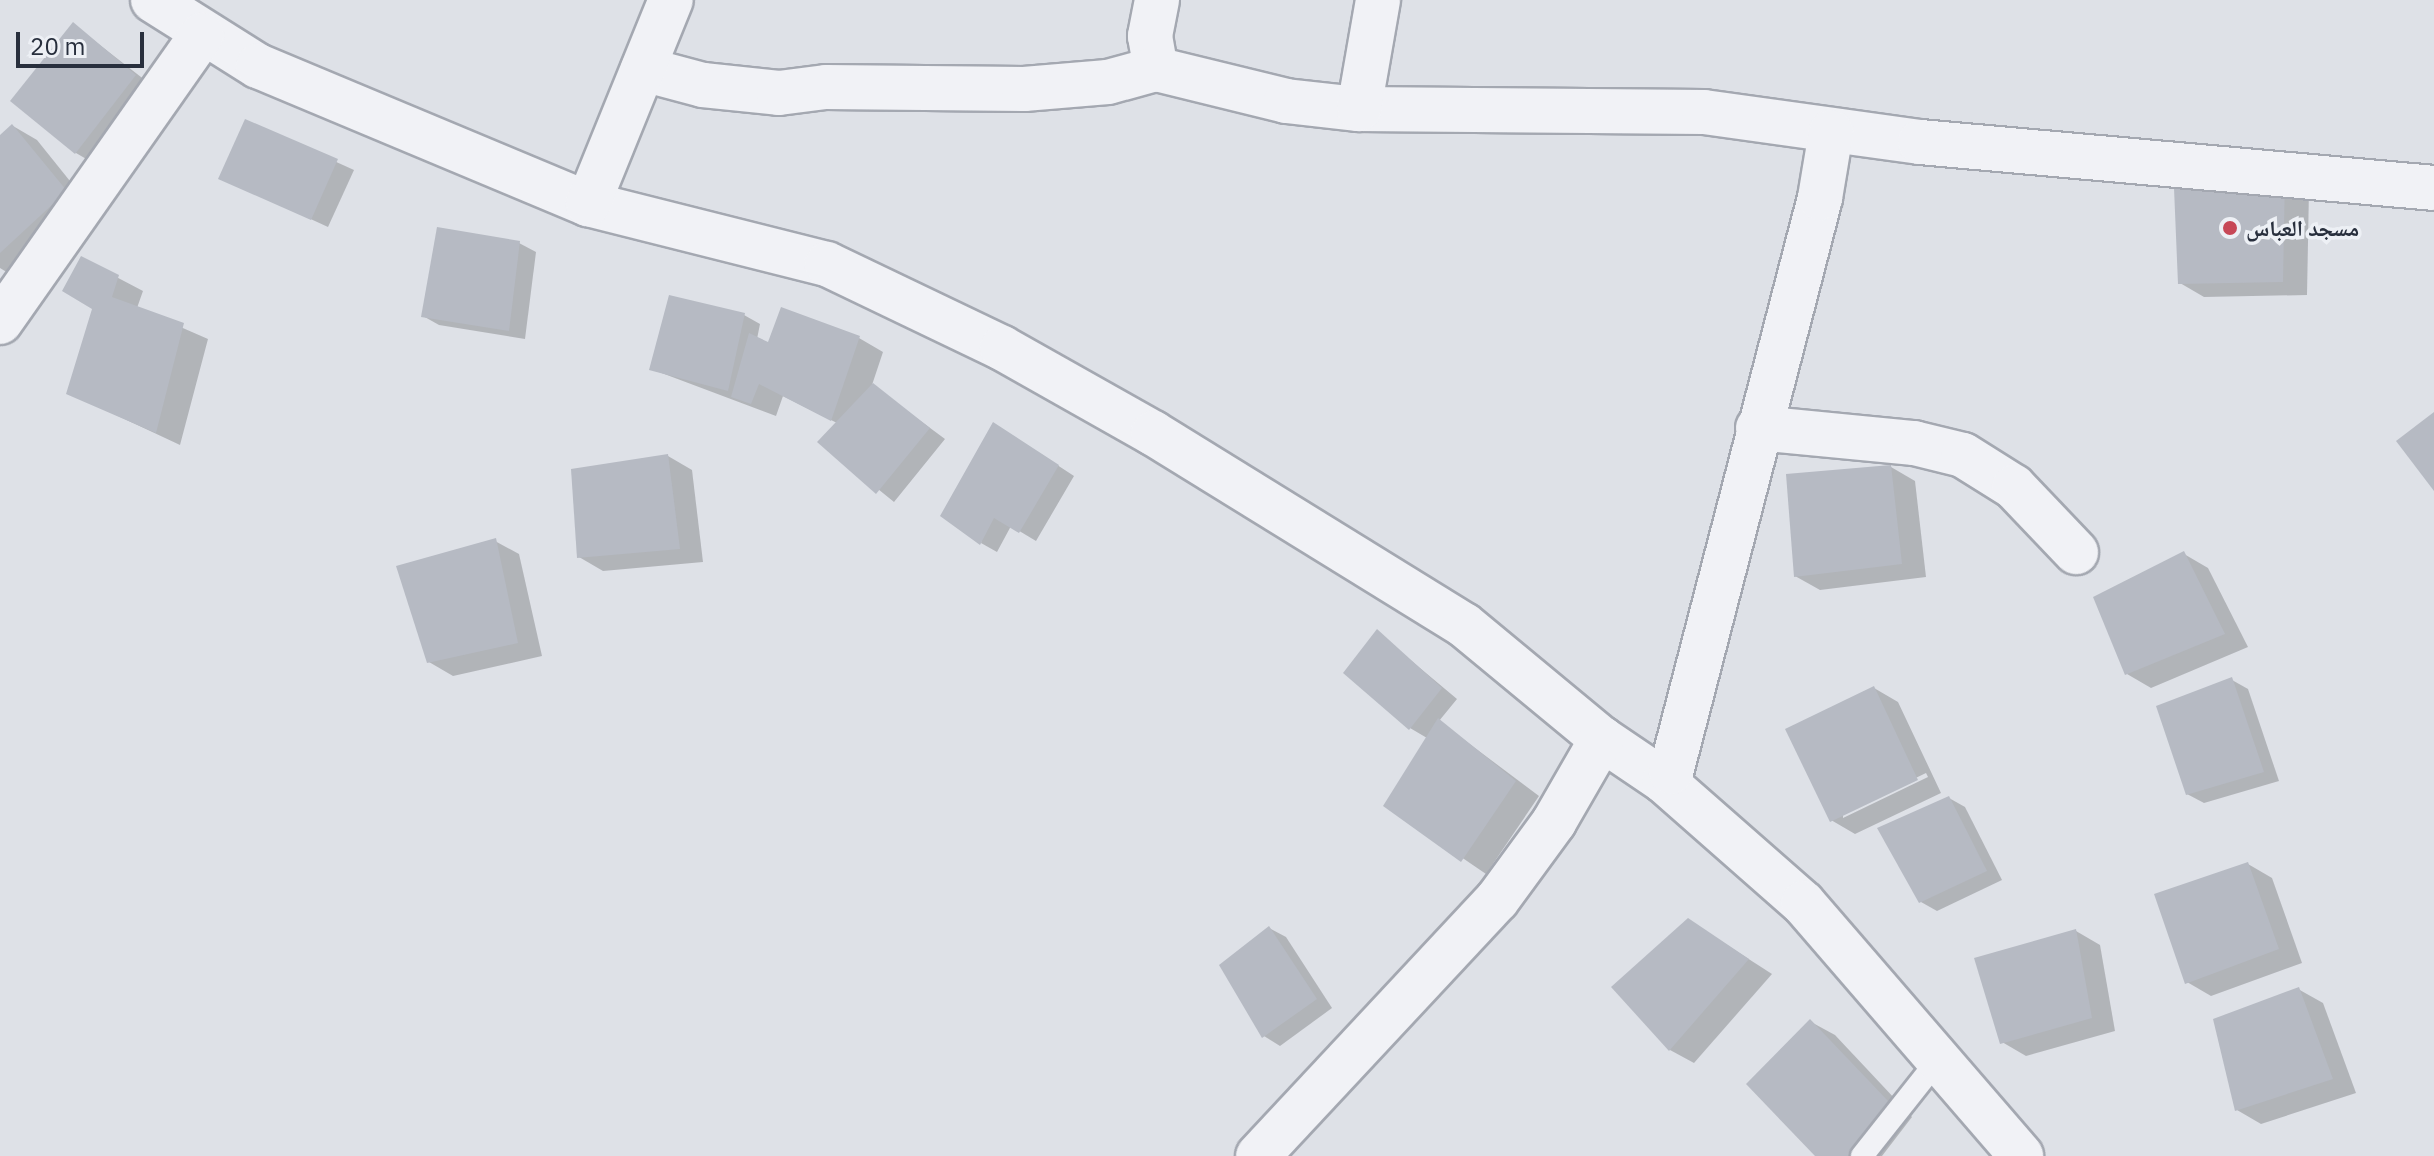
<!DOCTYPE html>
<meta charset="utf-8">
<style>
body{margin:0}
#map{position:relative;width:2434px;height:1156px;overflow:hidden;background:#dee1e7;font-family:"IBM Plex Sans","Noto Naskh Arabic",sans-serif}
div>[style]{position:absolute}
.shadow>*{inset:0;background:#0003}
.building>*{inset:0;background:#b6bac3}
.roads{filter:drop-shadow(2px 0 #a4a8b1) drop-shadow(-2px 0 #a4a8b1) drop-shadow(0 2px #a4a8b1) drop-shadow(0 -2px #a4a8b1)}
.lane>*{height:22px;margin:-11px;padding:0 11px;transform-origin:11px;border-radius:11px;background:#f1f2f6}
.street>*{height:44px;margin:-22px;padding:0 22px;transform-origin:22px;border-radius:22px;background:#f1f2f6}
.dots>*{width:22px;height:22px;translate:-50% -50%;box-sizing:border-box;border:4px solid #edf0f5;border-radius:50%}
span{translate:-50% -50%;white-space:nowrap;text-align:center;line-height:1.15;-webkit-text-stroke:7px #edf0f5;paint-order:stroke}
.poi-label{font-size:22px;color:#282f3d;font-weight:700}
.left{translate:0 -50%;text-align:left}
.scale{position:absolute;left:16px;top:32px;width:128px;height:36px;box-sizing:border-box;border:4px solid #282f3d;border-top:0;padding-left:10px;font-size:24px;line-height:28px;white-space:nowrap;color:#282f3d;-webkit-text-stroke:6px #edf0f5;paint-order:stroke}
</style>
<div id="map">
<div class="shadow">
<div style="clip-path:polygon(74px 25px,159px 91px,100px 167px,76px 153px)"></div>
<div style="clip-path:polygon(246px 121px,354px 170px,328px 227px,221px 178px)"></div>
<div style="clip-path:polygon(13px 126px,37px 140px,90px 206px,13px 276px,0 268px,0 138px)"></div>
<div style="clip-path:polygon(2175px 166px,2309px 189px,2307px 295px,2204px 297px,2180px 283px)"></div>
<div style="clip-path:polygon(519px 243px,536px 252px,525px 339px,439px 325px,423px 316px)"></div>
<div style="clip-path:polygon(82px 259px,143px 291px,137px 308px,208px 339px,180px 445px,69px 393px,94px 308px)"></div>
<div style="clip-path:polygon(744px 315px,760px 324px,757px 339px,769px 345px,859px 338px,883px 352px,872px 385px,945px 439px,894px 502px,820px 442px,837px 423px,783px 396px,776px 416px,651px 369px)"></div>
<div style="clip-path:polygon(1010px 434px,1074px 476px,1036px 541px,1011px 526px,997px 552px,981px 543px)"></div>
<div style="clip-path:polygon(668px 456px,692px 470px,703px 562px,603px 571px,579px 557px)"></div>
<div style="clip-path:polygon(1891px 467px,1915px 481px,1926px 577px,1820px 590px,1795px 576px)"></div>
<div style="clip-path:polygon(495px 541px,519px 554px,542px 656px,453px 676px,429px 662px)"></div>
<div style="clip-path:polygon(2184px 554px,2208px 568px,2248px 647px,2151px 688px,2127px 674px)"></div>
<div style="clip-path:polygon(1377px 632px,1457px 699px,1439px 721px,1539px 796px,1486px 874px,1385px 805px,1427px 738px,1410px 728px)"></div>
<div style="clip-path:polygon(2232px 680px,2248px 689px,2279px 781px,2204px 803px,2187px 794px)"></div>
<div style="clip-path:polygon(evenodd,1874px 688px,1898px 702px,1941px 793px,1855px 834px,1831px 820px,1874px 688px,1926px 773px,1928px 777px,1843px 818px,1843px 813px,1926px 773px)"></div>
<div style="clip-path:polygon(1949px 798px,1965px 807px,2002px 880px,1937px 911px,1921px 902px)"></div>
<div style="clip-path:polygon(2248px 864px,2272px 878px,2302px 963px,2211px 996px,2187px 982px)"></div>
<div style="clip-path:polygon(1688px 920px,1772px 974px,1694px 1063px,1670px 1050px)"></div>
<div style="clip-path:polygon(1269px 928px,1286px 937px,1332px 1008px,1280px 1046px,1264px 1036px)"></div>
<div style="clip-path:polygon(2076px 931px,2100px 945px,2115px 1031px,2026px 1056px,2002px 1042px)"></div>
<div style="clip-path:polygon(2298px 989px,2323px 1003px,2356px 1093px,2261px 1124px,2237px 1110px)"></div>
<div style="clip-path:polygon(1811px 1022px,1835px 1035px,1912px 1117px,1882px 1156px,1817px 1156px)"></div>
</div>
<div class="building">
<div style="clip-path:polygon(73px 22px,136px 75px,75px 154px,10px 101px)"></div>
<div style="clip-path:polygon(245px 119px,338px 159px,311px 220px,218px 179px)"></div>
<div style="clip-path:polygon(12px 124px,67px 191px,0 253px,0 135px)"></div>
<div style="clip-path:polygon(2173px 164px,2285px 173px,2283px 282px,2178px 284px)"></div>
<div style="clip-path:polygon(437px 227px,520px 241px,509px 331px,421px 317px)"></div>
<div style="clip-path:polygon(81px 256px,119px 275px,112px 297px,184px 323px,156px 433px,66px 394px,92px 309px,62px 291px)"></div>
<div style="clip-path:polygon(669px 295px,745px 313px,728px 391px,649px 370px)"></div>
<div style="clip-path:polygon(781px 307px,860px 336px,831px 421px,759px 384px,751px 404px,731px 397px,749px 333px,768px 342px)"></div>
<div style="clip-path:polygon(873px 383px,930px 428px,876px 494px,817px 442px)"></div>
<div style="clip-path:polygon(2434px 412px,2434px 491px,2396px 441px)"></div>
<div style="clip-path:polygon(993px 422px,1059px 465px,1019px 533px,994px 518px,980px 545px,940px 516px)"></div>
<div style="clip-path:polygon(668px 454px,680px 549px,577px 558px,571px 469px)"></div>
<div style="clip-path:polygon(1891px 465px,1902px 564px,1794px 577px,1786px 474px)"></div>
<div style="clip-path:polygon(496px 538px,518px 643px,427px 663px,396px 566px)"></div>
<div style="clip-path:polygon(2184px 551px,2225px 634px,2125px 675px,2093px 597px)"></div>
<div style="clip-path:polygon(1377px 629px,1442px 688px,1409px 730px,1343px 673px)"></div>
<div style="clip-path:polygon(2232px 677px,2264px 772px,2186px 795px,2156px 706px)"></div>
<div style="clip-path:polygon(1874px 686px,1918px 780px,1830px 822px,1785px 729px)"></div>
<div style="clip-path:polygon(1438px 718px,1516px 781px,1461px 862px,1383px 806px)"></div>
<div style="clip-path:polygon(1949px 796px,1987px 871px,1919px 903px,1877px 828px)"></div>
<div style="clip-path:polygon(2248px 862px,2279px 949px,2185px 984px,2154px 894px)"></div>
<div style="clip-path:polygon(1688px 918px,1749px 959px,1669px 1051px,1611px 987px)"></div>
<div style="clip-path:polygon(1269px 926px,1317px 999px,1262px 1038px,1219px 965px)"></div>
<div style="clip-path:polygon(2076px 929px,2092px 1018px,2000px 1044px,1974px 958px)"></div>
<div style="clip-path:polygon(2299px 987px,2333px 1079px,2235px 1111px,2213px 1019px)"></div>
<div style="clip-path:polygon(1810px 1019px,1889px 1102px,1848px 1156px,1815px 1156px,1746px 1084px)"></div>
</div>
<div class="roads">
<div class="lane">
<div style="left:1862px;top:1156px;width:124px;rotate:-51.6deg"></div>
</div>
<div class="street">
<div style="left:153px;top:0;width:124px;rotate:32.2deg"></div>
<div style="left:258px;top:66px;width:358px;rotate:22.7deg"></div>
<div style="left:588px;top:204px;width:246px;rotate:14.1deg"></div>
<div style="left:827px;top:264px;width:194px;rotate:25.6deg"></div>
<div style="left:1002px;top:348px;width:173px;rotate:29.4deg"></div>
<div style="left:1153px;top:433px;width:365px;rotate:31.7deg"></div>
<div style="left:1464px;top:625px;width:179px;rotate:39.6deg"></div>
<div style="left:1602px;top:739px;width:75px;rotate:34.1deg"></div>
<div style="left:1664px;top:781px;width:185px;rotate:41.3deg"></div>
<div style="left:1803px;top:903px;width:334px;rotate:49.2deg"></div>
<div style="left:1157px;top:0;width:37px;rotate:101deg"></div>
<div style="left:1150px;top:36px;width:34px;rotate:80deg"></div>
<div style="left:1156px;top:69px;width:134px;rotate:13.8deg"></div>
<div style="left:1286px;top:101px;width:73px;rotate:6.3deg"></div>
<div style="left:1359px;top:109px;width:345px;rotate:0.5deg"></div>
<div style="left:1704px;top:112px;width:218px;rotate:7.9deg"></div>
<div style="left:1920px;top:142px;width:516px;rotate:5.11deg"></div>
<div style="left:643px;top:69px;width:62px;rotate:14.9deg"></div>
<div style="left:703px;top:85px;width:76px;rotate:6deg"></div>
<div style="left:779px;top:93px;width:47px;rotate:-7.3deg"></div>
<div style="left:826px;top:87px;width:198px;rotate:0.6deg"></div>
<div style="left:1024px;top:89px;width:84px;rotate:-4.8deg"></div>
<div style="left:1108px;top:82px;width:50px;rotate:-15.2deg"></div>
<div style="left:1359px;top:109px;width:111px;rotate:-80.1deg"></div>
<div style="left:588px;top:204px;width:220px;rotate:-67.9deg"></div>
<div style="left:0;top:322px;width:351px;rotate:-54.9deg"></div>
<div style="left:1758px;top:428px;width:157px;rotate:5.5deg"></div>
<div style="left:1914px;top:443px;width:50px;rotate:13.8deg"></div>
<div style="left:1963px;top:455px;width:60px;rotate:32.1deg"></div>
<div style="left:2014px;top:487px;width:90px;rotate:46.4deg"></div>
<div style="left:1664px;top:781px;width:11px;rotate:-52deg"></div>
<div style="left:1671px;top:772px;width:593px;rotate:-75.45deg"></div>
<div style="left:1820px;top:198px;width:67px;rotate:-80.5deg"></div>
<div style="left:1258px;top:1156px;width:350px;rotate:-47deg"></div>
<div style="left:1497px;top:900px;width:97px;rotate:-53.8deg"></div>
<div style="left:1554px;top:822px;width:96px;rotate:-60deg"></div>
</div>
</div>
<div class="dots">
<div style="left:2230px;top:228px;background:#c74857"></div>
</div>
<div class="poi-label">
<span class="left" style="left:2246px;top:228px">مسجد العباس</span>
</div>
<div class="scale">20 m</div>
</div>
